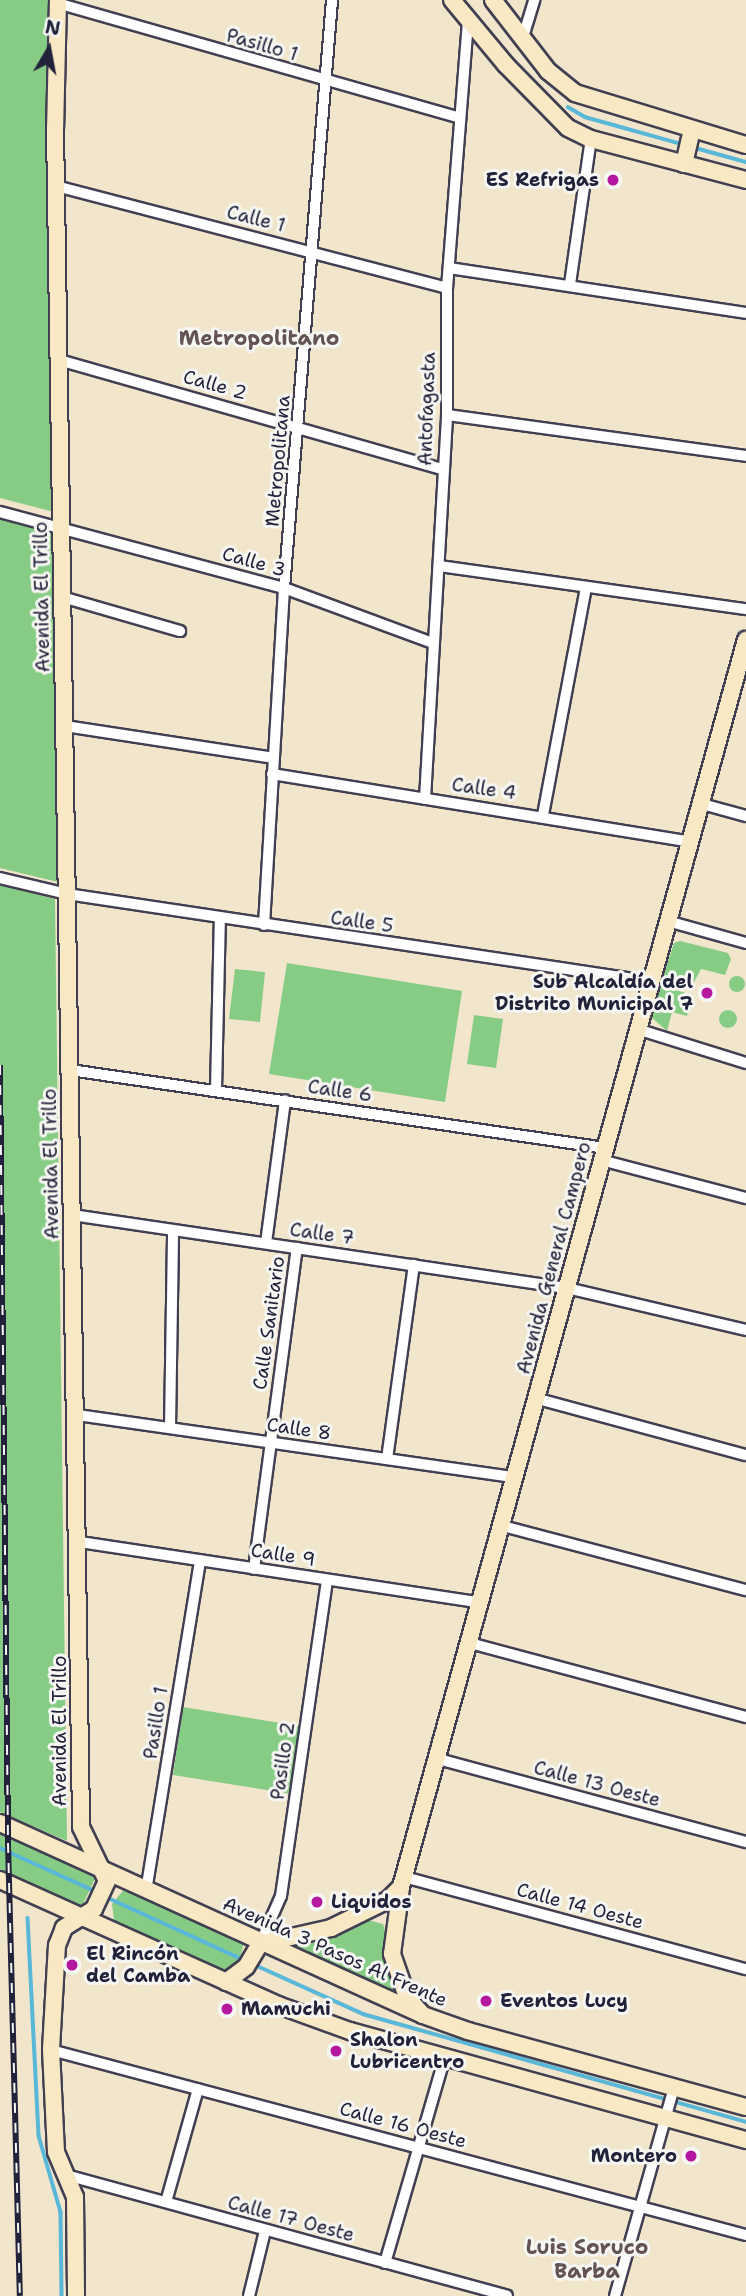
<!DOCTYPE html>
<meta charset="utf-8">
<style>
body{margin:0}
#map{position:relative;width:746px;height:2296px;overflow:hidden;background:#f1e5cc;font-family:"Shantell Sans",sans-serif}
div>[style]{position:absolute}
.green>*{inset:0;background:#87cc85}
.round{border-radius:50%}
.stream>*{height:3.5px;margin:-1.75px;padding:0 1.75px;transform-origin:1.75px;border-radius:1.75px;background:#59b7d8}
.roads{filter:drop-shadow(2px 0 #413f51) drop-shadow(-2px 0 #413f51) drop-shadow(0 2px #413f51) drop-shadow(0 -2px #413f51)}
.street>*{height:10px;margin:-5px;padding:0 5px;transform-origin:5px;border-radius:5px;background:#fff}
.secondary>*{height:16px;margin:-8px;padding:0 8px;transform-origin:8px;border-radius:8px;background:#f8e8c3}
.rail>*{height:6px;margin-top:-3px;transform-origin:0;background:repeating-linear-gradient(90deg,#f6f6f2 0 10px,#22223b 0 20px);box-sizing:border-box;border-block:2px solid #22223b}
.dots>*{width:19px;height:19px;translate:-50% -50%;box-sizing:border-box;border:4px solid #f6f6f2;border-radius:50%}
span{translate:-50% -50%;white-space:nowrap;text-align:center;line-height:1.15;-webkit-text-stroke:6px #f6f6f2;paint-order:stroke}
.street-label{font-size:19px;color:#22223b}
.poi-label{font-size:19px;color:#22223b;font-weight:700}
.right{translate:-100% -50%;text-align:right}
.left{translate:0 -50%;text-align:left}
.neighbourhood-label{font-size:21px;color:#645354;font-weight:700}
.north{position:absolute;left:14px;top:14px;width:70px;height:70px;-webkit-text-stroke:5px #f6f6f2;paint-order:stroke;rotate:10deg;font-size:19px;font-weight:700;line-height:28px;text-align:center;color:#22223b}
.north::after{content:'';display:block;margin:auto;width:24px;height:32px;background:#22223b;clip-path:polygon(50% 0,100% 100%,50% 72%,0 100%)}
</style>
<div id="map">
<div class="green">
<div style="clip-path:polygon(0 0,48px 0,58px 513px,0 498px)"></div>
<div style="clip-path:polygon(0 519px,58px 533px,62px 883px,0 868px)"></div>
<div style="clip-path:polygon(0 885px,55px 899px,67px 1841px,0 1812px)"></div>
<div style="clip-path:polygon(680px 941px,728px 953px,731px 959px,725px 975px,701px 969px,692px 986px,663px 977px,674px 943px)"></div>
<div style="clip-path:polygon(287px 963px,462px 991px,445px 1102px,269px 1074px)"></div>
<div style="clip-path:polygon(235px 969px,265px 972px,260px 1022px,229px 1019px)"></div>
<div class="round" style="left:729px;top:976px;width:16px;height:16px"></div>
<div style="clip-path:polygon(661px 986px,693px 995px,687px 1016px,672px 1012px,667px 1031px,651px 1017px)"></div>
<div class="round" style="left:719px;top:1010px;width:18px;height:18px"></div>
<div style="clip-path:polygon(474px 1015px,503px 1019px,496px 1068px,467px 1064px)"></div>
<div style="clip-path:polygon(183px 1707px,299px 1726px,291px 1794px,173px 1775px)"></div>
<div style="clip-path:polygon(0 1831px,96px 1877px,83px 1904px,65px 1904px,0 1875px)"></div>
<div style="clip-path:polygon(126px 1887px,244px 1943px,239px 1961px,225px 1972px,114px 1921px,112px 1904px)"></div>
<div style="clip-path:polygon(368px 1920px,383px 1924px,404px 1999px,290px 1948px,336px 1937px)"></div>
</div>
<div class="stream">
<div style="left:568px;top:107px;width:20px;rotate:30deg"></div>
<div style="left:585px;top:117px;width:104px;rotate:15.6deg"></div>
<div style="left:692px;top:147px;width:56px;rotate:15.5deg"></div>
<div style="left:0;top:1848px;width:107px;rotate:24.4deg"></div>
<div style="left:104px;top:1896px;width:156px;rotate:24.6deg"></div>
<div style="left:28px;top:1918px;width:218px;rotate:87.1deg"></div>
<div style="left:39px;top:2136px;width:79px;rotate:73.9deg"></div>
<div style="left:61px;top:2212px;width:84px;rotate:89.3deg"></div>
<div style="left:253px;top:1964px;width:121px;rotate:24.4deg"></div>
<div style="left:363px;top:2014px;width:398px;rotate:15.7deg"></div>
</div>
<div class="roads">
<div class="street">
<div style="left:57px;top:3px;width:416px;rotate:15.9deg"></div>
<div style="left:523px;top:37px;width:39px;rotate:-73deg"></div>
<div style="left:56px;top:186px;width:404px;rotate:14.6deg"></div>
<div style="left:449px;top:268px;width:300px;rotate:8.6deg"></div>
<div style="left:570px;top:284px;width:147px;rotate:-81.8deg"></div>
<div style="left:59px;top:360px;width:398px;rotate:15.9deg"></div>
<div style="left:447px;top:415px;width:302px;rotate:7.8deg"></div>
<div style="left:0;top:512px;width:294px;rotate:15deg"></div>
<div style="left:284px;top:588px;width:159px;rotate:20.3deg"></div>
<div style="left:439px;top:566px;width:310px;rotate:8deg"></div>
<div style="left:62px;top:597px;width:123px;rotate:16.1deg"></div>
<div style="left:65px;top:726px;width:210px;rotate:8.7deg"></div>
<div style="left:272px;top:774px;width:424px;rotate:9.2deg"></div>
<div style="left:425px;top:799px;width:385px;rotate:-86.7deg"></div>
<div style="left:447px;top:415px;width:127px;rotate:-90deg"></div>
<div style="left:447px;top:288px;width:269px;rotate:-85.5deg"></div>
<div style="left:702px;top:804px;width:46px;rotate:15.3deg"></div>
<div style="left:543px;top:815px;width:232px;rotate:-79.3deg"></div>
<div style="left:0;top:878px;width:69px;rotate:13.4deg"></div>
<div style="left:67px;top:894px;width:566px;rotate:8.53deg"></div>
<div style="left:627px;top:978px;width:25px;rotate:18deg"></div>
<div style="left:671px;top:922px;width:78px;rotate:15.6deg"></div>
<div style="left:264px;top:925px;width:338px;rotate:-86.6deg"></div>
<div style="left:284px;top:588px;width:590px;rotate:-85.33deg"></div>
<div style="left:640px;top:1030px;width:111px;rotate:17.3deg"></div>
<div style="left:70px;top:1070px;width:541px;rotate:8.29deg"></div>
<div style="left:216px;top:1090px;width:171px;rotate:-88.7deg"></div>
<div style="left:601px;top:1160px;width:150px;rotate:14.7deg"></div>
<div style="left:72px;top:1215px;width:500px;rotate:8.39deg"></div>
<div style="left:567px;top:1288px;width:184px;rotate:13.2deg"></div>
<div style="left:266px;top:1243px;width:144px;rotate:-82.4deg"></div>
<div style="left:538px;top:1399px;width:215px;rotate:15.1deg"></div>
<div style="left:77px;top:1415px;width:442px;rotate:8.1deg"></div>
<div style="left:170px;top:1428px;width:198px;rotate:-89.1deg"></div>
<div style="left:387px;top:1459px;width:196px;rotate:-82.1deg"></div>
<div style="left:503px;top:1526px;width:251px;rotate:14.8deg"></div>
<div style="left:80px;top:1542px;width:406px;rotate:8.6deg"></div>
<div style="left:254px;top:1569px;width:324px;rotate:-82.4deg"></div>
<div style="left:470px;top:1643px;width:286px;rotate:15deg"></div>
<div style="left:438px;top:1759px;width:319px;rotate:15.1deg"></div>
<div style="left:404px;top:1877px;width:354px;rotate:15.1deg"></div>
<div style="left:146px;top:1891px;width:335px;rotate:-80.7deg"></div>
<div style="left:260px;top:1944px;width:52px;rotate:-66.4deg"></div>
<div style="left:281px;top:1896px;width:319px;rotate:-81.7deg"></div>
<div style="left:51px;top:2050px;width:719px;rotate:14.91deg"></div>
<div style="left:66px;top:2175px;width:457px;rotate:15.3deg"></div>
<div style="left:166px;top:2202px;width:117px;rotate:-74.2deg"></div>
<div style="left:385px;top:2263px;width:215px;rotate:-73.8deg"></div>
<div style="left:249px;top:2296px;width:67px;rotate:-76.2deg"></div>
<div style="left:615px;top:2296px;width:217px;rotate:-74.2deg"></div>
</div>
<div class="secondary">
<div style="left:58px;top:0;width:128px;rotate:91.3deg"></div>
<div style="left:55px;top:128px;width:1699px;rotate:89.12deg"></div>
<div style="left:81px;top:1827px;width:60px;rotate:64.3deg"></div>
<div style="left:107px;top:1881px;width:31px;rotate:115deg"></div>
<div style="left:94px;top:1909px;width:36px;rotate:148deg"></div>
<div style="left:64px;top:1928px;width:18px;rotate:112deg"></div>
<div style="left:57px;top:1945px;width:105px;rotate:93.3deg"></div>
<div style="left:51px;top:2050px;width:102px;rotate:87.2deg"></div>
<div style="left:56px;top:2152px;width:49px;rotate:67.1deg"></div>
<div style="left:75px;top:2197px;width:99px;rotate:89.4deg"></div>
<div style="left:452px;top:0;width:85px;rotate:50.3deg"></div>
<div style="left:506px;top:65px;width:88px;rotate:45.5deg"></div>
<div style="left:568px;top:128px;width:25px;rotate:26deg"></div>
<div style="left:591px;top:139px;width:160px;rotate:14.8deg"></div>
<div style="left:493px;top:0;width:90px;rotate:52.2deg"></div>
<div style="left:548px;top:71px;width:35px;rotate:39deg"></div>
<div style="left:575px;top:93px;width:179px;rotate:16.9deg"></div>
<div style="left:684px;top:164px;width:36px;rotate:-77deg"></div>
<div style="left:0;top:1823px;width:465px;rotate:24.4deg"></div>
<div style="left:423px;top:2015px;width:48px;rotate:19.6deg"></div>
<div style="left:468px;top:2031px;width:288px;rotate:15.3deg"></div>
<div style="left:0;top:1880px;width:305px;rotate:24.2deg"></div>
<div style="left:278px;top:2005px;width:77px;rotate:19.9deg"></div>
<div style="left:350px;top:2031px;width:411px;rotate:15.4deg"></div>
<div style="left:226px;top:1982px;width:25px;rotate:-37deg"></div>
<div style="left:246px;top:1967px;width:27px;rotate:-59deg"></div>
<div style="left:260px;top:1944px;width:73px;rotate:-12.7deg"></div>
<div style="left:331px;top:1928px;width:64px;rotate:-26.2deg"></div>
<div style="left:388px;top:1900px;width:18px;rotate:-45deg"></div>
<div style="left:423px;top:2015px;width:24px;rotate:-132deg"></div>
<div style="left:407px;top:1997px;width:46px;rotate:-109.2deg"></div>
<div style="left:392px;top:1954px;width:68px;rotate:-82.3deg"></div>
<div style="left:401px;top:1887px;width:1294px;rotate:-74.54deg"></div>
</div>
</div>
<div class="rail">
<div style="left:0;top:1065px;width:778px;rotate:89.41deg"></div>
<div style="left:8px;top:1843px;width:453px;rotate:88.5deg"></div>
</div>
<div class="dots">
<div style="left:613px;top:180px;background:#b5179e"></div>
<div style="left:707px;top:993px;background:#b5179e"></div>
<div style="left:317px;top:1902px;background:#b5179e"></div>
<div style="left:72px;top:1965px;background:#b5179e"></div>
<div style="left:486px;top:2001px;background:#b5179e"></div>
<div style="left:227px;top:2009px;background:#b5179e"></div>
<div style="left:336px;top:2051px;background:#b5179e"></div>
<div style="left:691px;top:2156px;background:#b5179e"></div>
</div>
<div class="street-label">
<span style="left:262px;top:45px;rotate:16deg">Pasillo 1</span>
<span style="left:256px;top:219px;rotate:14deg">Calle 1</span>
<span style="left:215px;top:385px;rotate:16deg">Calle 2</span>
<span style="left:427px;top:409px;rotate:-88deg">Antofagasta</span>
<span style="left:278px;top:461px;rotate:-85deg">Metropolitana</span>
<span style="left:254px;top:562px;rotate:16deg">Calle 3</span>
<span style="left:42px;top:597px;rotate:-91deg">Avenida El Trillo</span>
<span style="left:484px;top:789px;rotate:8deg">Calle 4</span>
<span style="left:362px;top:922px;rotate:8deg">Calle 5</span>
<span style="left:340px;top:1091px;rotate:8deg">Calle 6</span>
<span style="left:51px;top:1164px;rotate:-91deg">Avenida El Trillo</span>
<span style="left:322px;top:1234px;rotate:8deg">Calle 7</span>
<span style="left:554px;top:1258px;rotate:-75deg">Avenida General Campero</span>
<span style="left:269px;top:1323px;rotate:-82deg">Calle Sanitario</span>
<span style="left:299px;top:1429px;rotate:8deg">Calle 8</span>
<span style="left:283px;top:1555px;rotate:9deg">Calle 9</span>
<span style="left:156px;top:1723px;rotate:-81deg">Pasillo 1</span>
<span style="left:60px;top:1731px;rotate:-90deg">Avenida El Trillo</span>
<span style="left:283px;top:1761px;rotate:-82deg">Pasillo 2</span>
<span style="left:597px;top:1784px;rotate:15deg">Calle 13 Oeste</span>
<span style="left:580px;top:1906px;rotate:15deg">Calle 14 Oeste</span>
<span style="left:335px;top:1952px;rotate:24deg">Avenida 3 Pasos Al Frente</span>
<span style="left:403px;top:2125px;rotate:15deg">Calle 16 Oeste</span>
<span style="left:291px;top:2219px;rotate:15deg">Calle 17 Oeste</span>
</div>
<div class="poi-label">
<span class="right" style="left:599px;top:180px">ES Refrigas</span>
<span class="right" style="left:693px;top:993px">Sub Alcaldía del<br>Distrito Municipal 7</span>
<span class="left" style="left:331px;top:1902px">Liquidos</span>
<span class="left" style="left:86px;top:1965px">El Rincón<br>del Camba</span>
<span class="left" style="left:500px;top:2001px">Eventos Lucy</span>
<span class="left" style="left:241px;top:2009px">Mamuchi</span>
<span class="left" style="left:350px;top:2051px">Shalon<br>Lubricentro</span>
<span class="right" style="left:677px;top:2156px">Montero</span>
</div>
<div class="neighbourhood-label">
<span style="left:259px;top:338px">Metropolitano</span>
<span style="left:587px;top:2259px">Luis Soruco<br>Barba</span>
</div>
<div class="north">N</div>
</div>
